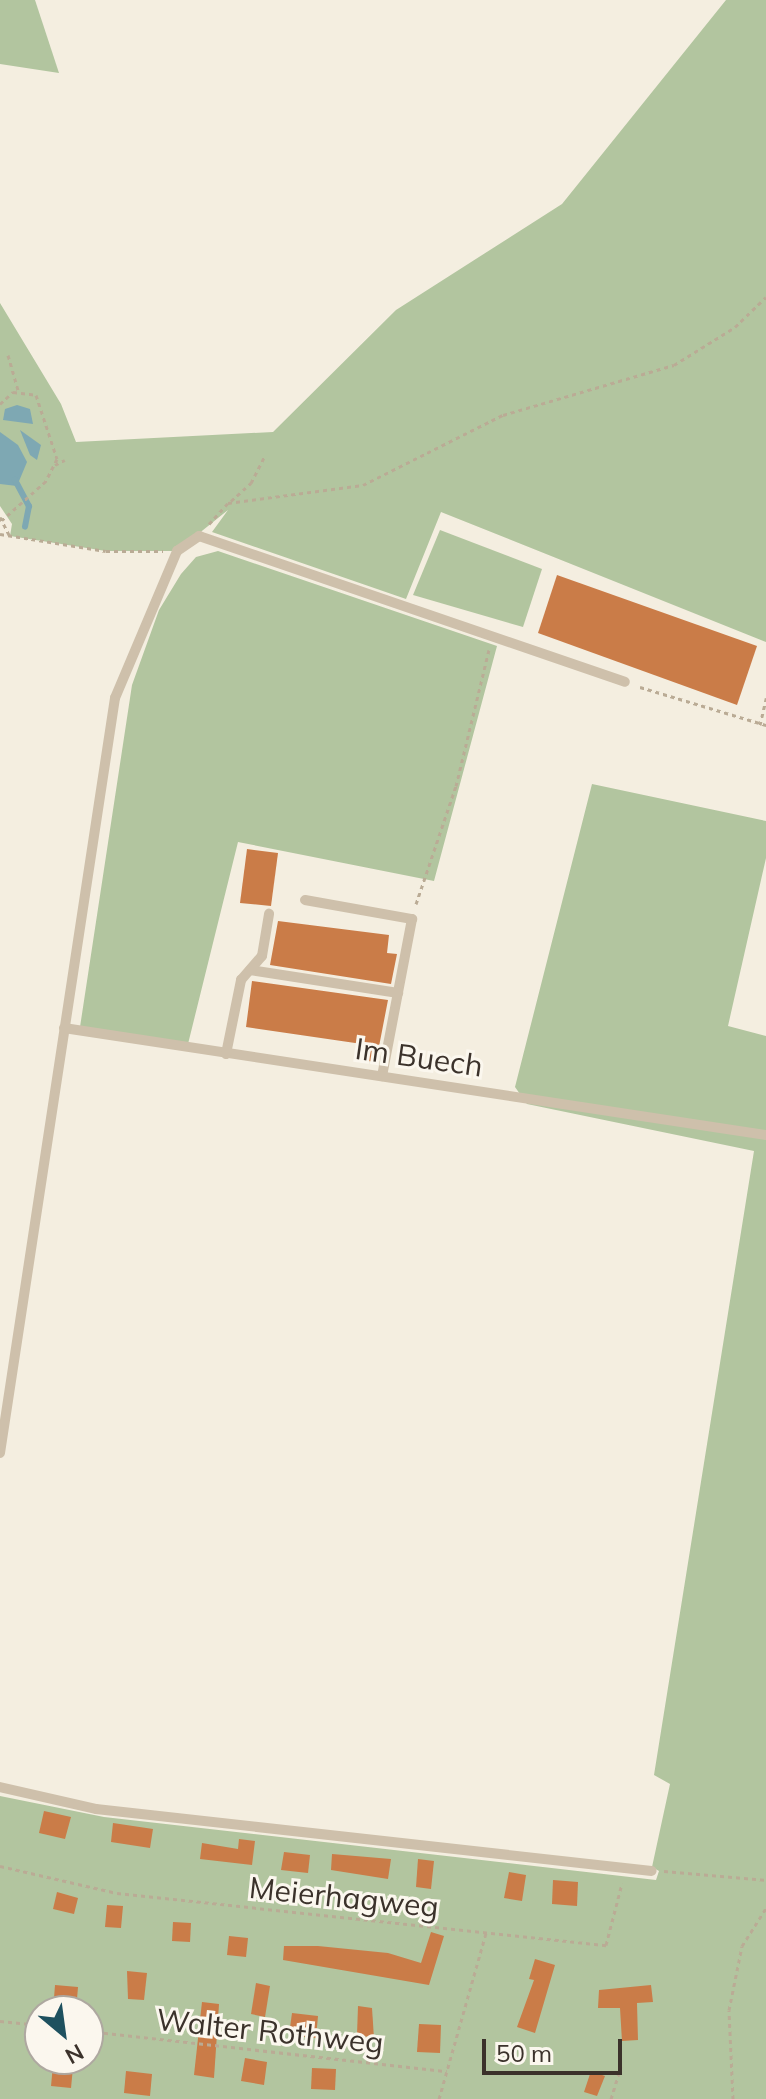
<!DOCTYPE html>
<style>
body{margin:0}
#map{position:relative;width:766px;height:2099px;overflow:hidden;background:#f4eee0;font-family:Mulish,sans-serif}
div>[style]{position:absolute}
.green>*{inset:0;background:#b2c59f}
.water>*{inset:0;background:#7ea8b3}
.stream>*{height:6px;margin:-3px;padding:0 3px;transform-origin:3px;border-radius:3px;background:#7ea8b3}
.building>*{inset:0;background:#ca7c48}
.path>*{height:3px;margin-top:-1.5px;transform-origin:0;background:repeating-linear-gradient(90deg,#baab95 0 4px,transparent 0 8px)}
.lane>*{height:10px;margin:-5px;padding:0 5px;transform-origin:5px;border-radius:5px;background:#cec0ab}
span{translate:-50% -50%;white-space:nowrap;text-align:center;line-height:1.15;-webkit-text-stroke:6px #fbf7ee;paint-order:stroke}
.street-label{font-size:30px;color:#3b322b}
.north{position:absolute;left:24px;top:1995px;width:80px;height:80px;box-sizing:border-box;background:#fbf7ee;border:2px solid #aea8a0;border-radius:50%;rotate:151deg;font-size:22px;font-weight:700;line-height:32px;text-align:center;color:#3b322b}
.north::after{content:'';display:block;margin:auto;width:28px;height:36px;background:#1e515f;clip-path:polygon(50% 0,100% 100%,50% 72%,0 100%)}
.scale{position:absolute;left:482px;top:2039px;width:140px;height:36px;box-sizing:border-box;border:4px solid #3b322b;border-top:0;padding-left:10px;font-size:24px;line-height:28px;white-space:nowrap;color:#3b322b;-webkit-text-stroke:6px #fbf7ee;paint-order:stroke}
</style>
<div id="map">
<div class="green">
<div style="clip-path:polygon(0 0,35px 0,59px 73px,0 64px)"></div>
<div style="clip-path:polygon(726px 0,766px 0,766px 642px,441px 512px,406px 599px,212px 532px,228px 510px,177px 551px,106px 551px,10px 536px,12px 524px,0 506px,0 303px,61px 404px,76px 442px,273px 432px,396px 310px,562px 204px)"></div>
<div style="clip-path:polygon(440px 530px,542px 569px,523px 627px,413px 595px)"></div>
<div style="clip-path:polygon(218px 551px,497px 646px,434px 881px,238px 842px,188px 1044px,80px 1027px,132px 685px,159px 610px,181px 574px,196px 557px)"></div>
<div style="clip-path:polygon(evenodd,592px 784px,766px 821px,766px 858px,728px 1026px,766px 1036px,766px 2099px,0 2099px,0 1796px,104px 1817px,656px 1880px,659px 1871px,652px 1867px,670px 1784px,654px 1775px,754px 1151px,527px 1104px,515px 1087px,592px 784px,40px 2011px,88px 2011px,88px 2059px,40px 2059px,40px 2011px)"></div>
</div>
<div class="water">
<div style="clip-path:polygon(17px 405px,30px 409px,33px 424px,3px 420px,5px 409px)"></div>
<div style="clip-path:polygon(20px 430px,41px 445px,37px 460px,30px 455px)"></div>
<div style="clip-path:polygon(0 432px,18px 445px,27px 462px,17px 486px,0 484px)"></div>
</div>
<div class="stream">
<div style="left:15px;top:480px;width:30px;rotate:62deg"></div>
<div style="left:29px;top:506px;width:21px;rotate:101deg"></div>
</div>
<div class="building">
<div style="clip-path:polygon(557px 575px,757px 646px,737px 705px,538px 633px)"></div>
<div style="clip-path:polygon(247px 849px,278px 853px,271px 906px,240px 903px)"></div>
<div style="clip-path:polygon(278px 921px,389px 935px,387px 953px,397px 954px,391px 984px,270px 965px)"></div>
<div style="clip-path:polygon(252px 981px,388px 1000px,376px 1062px,360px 1060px,362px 1044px,246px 1027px)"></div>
<div style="clip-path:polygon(44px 1811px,71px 1817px,65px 1839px,39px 1833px)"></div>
<div style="clip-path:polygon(113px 1823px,153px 1829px,150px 1848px,111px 1842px)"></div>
<div style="clip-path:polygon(239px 1839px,255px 1841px,252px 1865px,200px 1859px,202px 1843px,238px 1849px)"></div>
<div style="clip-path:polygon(284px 1852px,310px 1855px,308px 1873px,281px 1870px)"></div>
<div style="clip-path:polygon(332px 1854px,391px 1859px,388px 1879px,331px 1870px)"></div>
<div style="clip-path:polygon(418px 1859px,434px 1861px,431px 1889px,416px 1887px)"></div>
<div style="clip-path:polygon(509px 1872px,526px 1875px,522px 1901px,504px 1898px)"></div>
<div style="clip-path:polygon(553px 1880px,578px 1882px,577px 1906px,552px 1904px)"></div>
<div style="clip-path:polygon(57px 1892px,78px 1898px,74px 1914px,53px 1909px)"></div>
<div style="clip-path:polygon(107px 1905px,123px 1906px,121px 1928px,105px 1927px)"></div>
<div style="clip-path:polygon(173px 1922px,191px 1923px,190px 1942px,172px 1941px)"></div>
<div style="clip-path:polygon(431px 1932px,444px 1936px,429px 1985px,283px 1960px,284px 1946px,318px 1946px,388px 1953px,421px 1963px)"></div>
<div style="clip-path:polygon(229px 1936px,248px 1938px,246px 1957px,227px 1955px)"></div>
<div style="clip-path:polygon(535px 1959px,555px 1965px,535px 2033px,517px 2027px,534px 1980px,529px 1979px)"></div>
<div style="clip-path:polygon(127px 1971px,147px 1973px,144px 2000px,128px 1999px)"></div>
<div style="clip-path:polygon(256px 1983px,270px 1986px,265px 2017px,251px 2014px)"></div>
<div style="clip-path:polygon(55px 1985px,78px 1987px,76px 2011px,53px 2011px)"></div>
<div style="clip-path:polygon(651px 1985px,653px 2002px,637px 2003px,638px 2040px,622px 2041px,620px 2008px,598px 2008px,599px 1990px)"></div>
<div style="clip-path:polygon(202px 2002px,219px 2004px,214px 2078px,194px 2075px)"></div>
<div style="clip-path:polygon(358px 2006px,372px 2008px,374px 2038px,357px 2035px)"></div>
<div style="clip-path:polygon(292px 2013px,318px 2016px,316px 2038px,289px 2035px)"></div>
<div style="clip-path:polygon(419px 2024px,441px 2025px,440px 2053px,417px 2052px)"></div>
<div style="clip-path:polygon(245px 2058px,267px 2062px,264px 2085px,241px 2081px)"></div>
<div style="clip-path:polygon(53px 2065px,73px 2067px,71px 2088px,51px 2086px)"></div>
<div style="clip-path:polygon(312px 2068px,336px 2069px,335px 2090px,311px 2089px)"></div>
<div style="clip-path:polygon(126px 2071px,152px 2074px,150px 2096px,124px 2093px)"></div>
<div style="clip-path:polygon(591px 2071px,605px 2076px,597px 2096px,584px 2092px)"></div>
</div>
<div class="path">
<div style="left:8px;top:355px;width:37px;rotate:74deg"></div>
<div style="left:0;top:404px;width:18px;rotate:-43deg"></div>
<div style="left:13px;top:392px;width:23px;rotate:7deg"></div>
<div style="left:36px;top:395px;width:67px;rotate:71.8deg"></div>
<div style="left:57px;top:459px;width:25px;rotate:117deg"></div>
<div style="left:46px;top:481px;width:59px;rotate:138.4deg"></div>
<div style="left:55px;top:465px;width:11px;rotate:-27deg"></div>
<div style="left:231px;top:501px;width:27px;rotate:-42deg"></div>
<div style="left:251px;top:483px;width:29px;rotate:-63deg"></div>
<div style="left:0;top:517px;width:20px;rotate:63deg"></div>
<div style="left:209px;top:524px;width:28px;rotate:-48deg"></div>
<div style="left:228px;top:503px;width:136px;rotate:-7.6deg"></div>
<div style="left:363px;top:485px;width:157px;rotate:-26.6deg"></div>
<div style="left:503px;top:415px;width:178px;rotate:-16.3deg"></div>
<div style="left:674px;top:365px;width:72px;rotate:-31.9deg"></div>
<div style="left:735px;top:327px;width:43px;rotate:-44.1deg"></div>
<div style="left:0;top:534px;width:107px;rotate:9.1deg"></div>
<div style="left:106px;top:551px;width:57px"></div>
<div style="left:640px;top:687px;width:132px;rotate:16.8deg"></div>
<div style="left:760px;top:725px;width:28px;rotate:-77deg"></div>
<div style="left:416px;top:904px;width:125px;rotate:-71.3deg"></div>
<div style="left:456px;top:786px;width:140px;rotate:-76.4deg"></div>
<div style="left:0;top:1866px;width:120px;rotate:13deg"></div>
<div style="left:117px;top:1893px;width:492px;rotate:6.1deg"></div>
<div style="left:606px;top:1945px;width:64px;rotate:-75.5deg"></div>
<div style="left:664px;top:1871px;width:102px;rotate:5deg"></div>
<div style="left:0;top:2021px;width:40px;rotate:5.7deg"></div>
<div style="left:88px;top:2031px;width:361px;rotate:6.4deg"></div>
<div style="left:439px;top:2099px;width:173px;rotate:-74.2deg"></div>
<div style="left:611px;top:2099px;width:34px;rotate:-73deg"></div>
<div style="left:733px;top:2099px;width:89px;rotate:-92.6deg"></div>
<div style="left:729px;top:2010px;width:65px;rotate:-78.5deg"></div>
<div style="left:742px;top:1946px;width:45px;rotate:-57.7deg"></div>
</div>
<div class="lane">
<div style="left:305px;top:900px;width:109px;rotate:10.1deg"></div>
<div style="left:412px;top:919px;width:160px;rotate:100.8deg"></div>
<div style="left:250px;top:970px;width:150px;rotate:8.8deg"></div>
<div style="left:64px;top:1028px;width:710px;rotate:8.67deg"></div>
<div style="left:226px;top:1054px;width:76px;rotate:-78.5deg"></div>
<div style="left:241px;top:980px;width:32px;rotate:-49deg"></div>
<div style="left:262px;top:956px;width:43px;rotate:-80.5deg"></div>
<div style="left:0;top:1453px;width:764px;rotate:-81.34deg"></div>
<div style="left:115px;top:698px;width:160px;rotate:-67.1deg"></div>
<div style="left:177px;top:551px;width:27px;rotate:-34deg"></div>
<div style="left:199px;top:536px;width:450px;rotate:18.9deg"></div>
<div style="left:0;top:1787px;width:98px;rotate:12.9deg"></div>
<div style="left:96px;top:1809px;width:559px;rotate:6.36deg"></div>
</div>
<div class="street-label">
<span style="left:419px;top:1057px;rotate:8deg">Im Buech</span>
<span style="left:344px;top:1897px;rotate:6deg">Meierhagweg</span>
<span style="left:270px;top:2031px;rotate:6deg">Walter Rothweg</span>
</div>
<div class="north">N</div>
<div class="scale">50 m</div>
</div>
